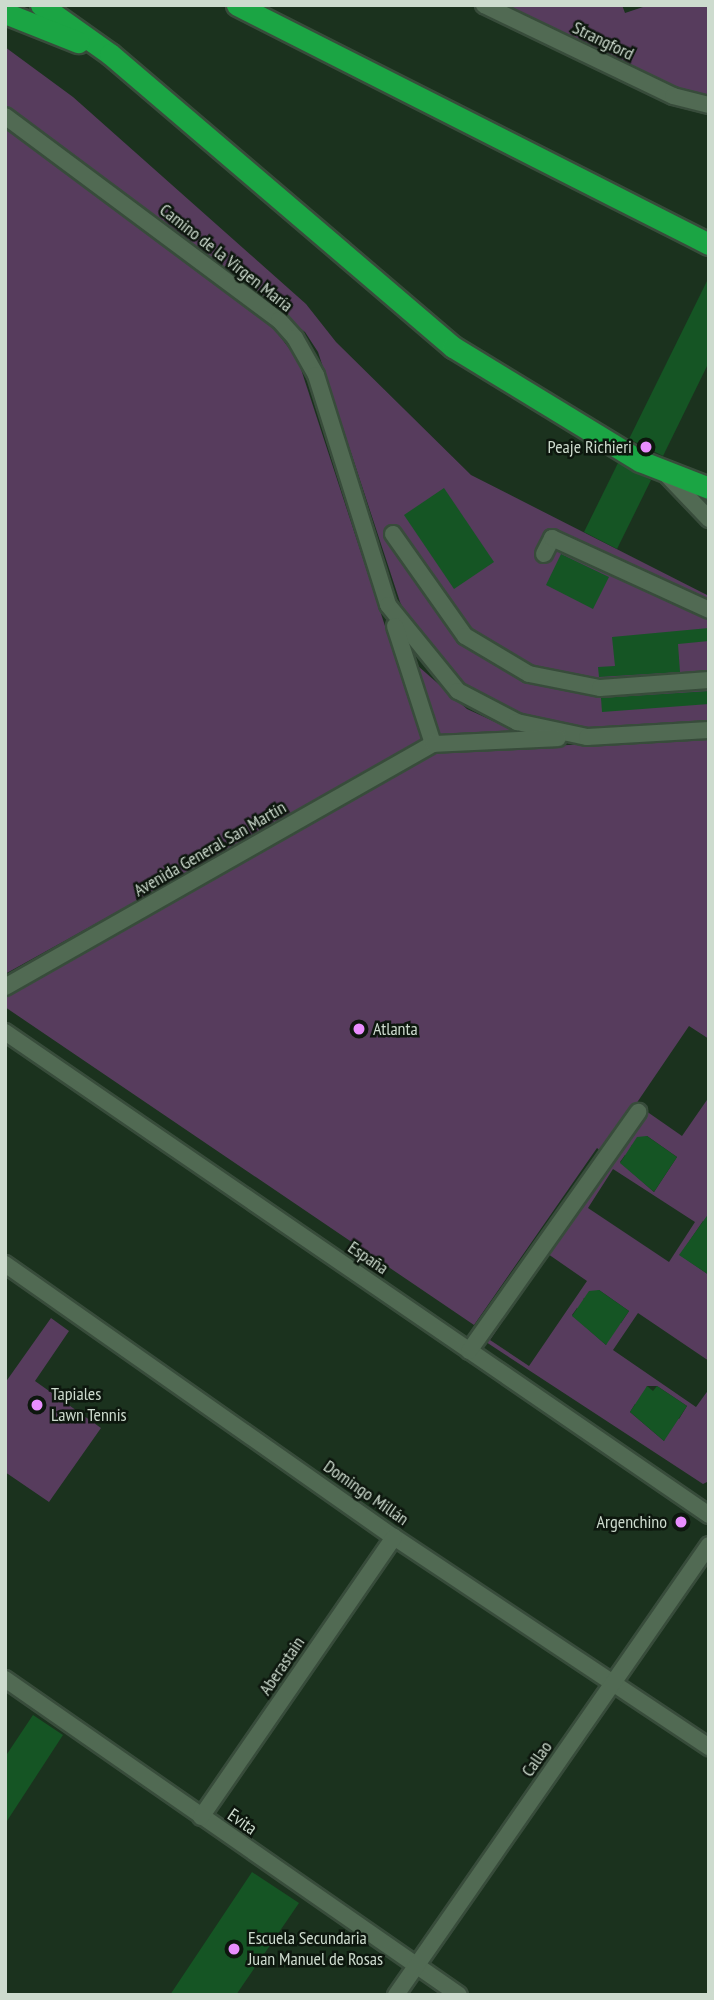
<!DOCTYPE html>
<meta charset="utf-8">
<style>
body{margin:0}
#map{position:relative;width:714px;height:2000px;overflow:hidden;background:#1b321e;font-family:"PT Sans Narrow",sans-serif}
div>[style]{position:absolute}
.green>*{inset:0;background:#573c5d}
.building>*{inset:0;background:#155524}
.roads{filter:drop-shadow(2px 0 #384c3b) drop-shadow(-2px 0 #384c3b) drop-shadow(0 2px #384c3b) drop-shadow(0 -2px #384c3b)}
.minor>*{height:16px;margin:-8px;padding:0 8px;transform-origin:8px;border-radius:8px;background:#516a53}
.highway>*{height:21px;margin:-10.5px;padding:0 10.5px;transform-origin:10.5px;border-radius:10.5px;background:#1ba544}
.dots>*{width:19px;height:19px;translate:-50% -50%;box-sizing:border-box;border:4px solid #0d170e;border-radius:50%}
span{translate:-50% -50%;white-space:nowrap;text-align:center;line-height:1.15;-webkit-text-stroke:5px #0d170e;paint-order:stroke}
.street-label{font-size:18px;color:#cddbce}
.poi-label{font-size:18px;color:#cddbce}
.right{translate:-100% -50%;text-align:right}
.left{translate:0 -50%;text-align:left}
.frame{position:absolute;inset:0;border:7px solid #cddbce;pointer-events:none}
</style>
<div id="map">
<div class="green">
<div style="clip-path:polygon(501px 5px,622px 5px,625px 13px,649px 5px,709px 5px,709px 98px,658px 81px)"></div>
<div style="clip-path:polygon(5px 47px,73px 97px,306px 304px,336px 342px,471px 475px,709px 596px,709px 721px,581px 728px,520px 716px,455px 678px,417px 637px,400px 602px,318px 352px,305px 332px,5px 108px)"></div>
<div style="clip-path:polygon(5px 128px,272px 326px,298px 360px,423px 742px,5px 974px)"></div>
<div style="clip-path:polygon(418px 666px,467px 709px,517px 732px,439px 736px)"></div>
<div style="clip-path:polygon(evenodd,709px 738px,709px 1039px,689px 1026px,636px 1104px,682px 1136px,709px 1097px,709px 1224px,703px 1221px,680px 1255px,709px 1275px,709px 1361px,638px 1313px,613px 1350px,696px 1407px,709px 1389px,709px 1481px,703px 1484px,486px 1342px,610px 1159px,597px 1148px,474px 1325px,5px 1007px,5px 997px,431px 752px,709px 738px,647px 1136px,677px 1157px,654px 1192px,620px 1162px,625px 1155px,633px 1160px,639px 1151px,631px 1146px,647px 1136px,709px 738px,613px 1169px,695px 1222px,669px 1262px,588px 1208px,613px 1169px,709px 738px,548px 1254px,587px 1281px,529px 1366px,490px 1340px,548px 1254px,709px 738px,599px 1290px,629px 1311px,621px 1323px,614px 1319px,606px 1345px,572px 1315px,577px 1308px,585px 1314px,591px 1304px,583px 1299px,599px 1290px,709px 738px,647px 1386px,657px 1386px,687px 1406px,679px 1419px,672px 1415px,664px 1441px,630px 1412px,635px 1404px,642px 1409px,647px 1386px)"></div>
<div style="clip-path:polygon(51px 1318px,69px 1331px,35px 1381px,101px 1428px,49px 1502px,5px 1472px,5px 1383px)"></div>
</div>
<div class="building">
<div style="clip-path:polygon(709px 277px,709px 362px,663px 456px,629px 439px)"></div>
<div style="clip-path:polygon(618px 463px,651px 480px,617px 549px,584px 532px)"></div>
<div style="clip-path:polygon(444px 488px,494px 562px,454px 589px,404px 515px)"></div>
<div style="clip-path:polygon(561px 554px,609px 577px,593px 609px,546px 585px)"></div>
<div style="clip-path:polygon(709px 628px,709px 641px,678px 644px,680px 672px,599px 677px,598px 667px,615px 666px,612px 637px)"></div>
<div style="clip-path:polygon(709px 691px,709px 704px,602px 712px,601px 698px)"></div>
<div style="clip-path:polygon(647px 1136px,677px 1157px,654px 1192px,620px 1163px,637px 1137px)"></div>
<div style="clip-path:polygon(709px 1213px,709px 1275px,679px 1255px)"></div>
<div style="clip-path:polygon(599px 1290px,629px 1311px,606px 1345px,572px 1316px,589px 1291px)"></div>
<div style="clip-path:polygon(647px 1386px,653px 1391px,657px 1386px,687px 1406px,664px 1441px,630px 1412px)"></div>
<div style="clip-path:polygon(33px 1715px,63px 1735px,5px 1824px,5px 1757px)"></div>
<div style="clip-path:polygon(252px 1872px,299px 1903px,236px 1995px,170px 1995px)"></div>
</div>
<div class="roads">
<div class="minor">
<div style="left:484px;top:5px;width:210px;rotate:25.7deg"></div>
<div style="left:673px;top:96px;width:37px;rotate:14deg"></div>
<div style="left:5px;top:116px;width:342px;rotate:36.7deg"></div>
<div style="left:279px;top:320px;width:24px;rotate:48deg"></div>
<div style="left:295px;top:338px;width:43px;rotate:60.4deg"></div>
<div style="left:316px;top:375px;width:241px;rotate:72.6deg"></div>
<div style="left:388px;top:605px;width:111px;rotate:50.9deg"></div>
<div style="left:458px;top:691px;width:67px;rotate:27.7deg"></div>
<div style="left:517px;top:722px;width:72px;rotate:12.1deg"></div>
<div style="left:587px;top:737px;width:122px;rotate:-3.3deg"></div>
<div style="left:665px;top:473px;width:64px;rotate:46.3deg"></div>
<div style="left:393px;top:534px;width:125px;rotate:54.8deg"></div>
<div style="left:465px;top:636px;width:74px;rotate:30.7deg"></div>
<div style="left:529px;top:674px;width:72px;rotate:11.2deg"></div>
<div style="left:600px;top:688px;width:109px;rotate:-4.2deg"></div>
<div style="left:544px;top:554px;width:18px;rotate:-63deg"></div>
<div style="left:552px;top:538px;width:173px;rotate:24.6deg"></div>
<div style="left:395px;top:626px;width:124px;rotate:72.1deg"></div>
<div style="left:5px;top:987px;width:492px;rotate:-29.6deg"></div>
<div style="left:433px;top:744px;width:125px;rotate:-2.7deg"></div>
<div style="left:5px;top:1032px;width:854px;rotate:34.45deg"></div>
<div style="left:5px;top:1264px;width:475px;rotate:35.1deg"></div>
<div style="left:394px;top:1537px;width:379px;rotate:33.7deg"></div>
<div style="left:469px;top:1351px;width:293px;rotate:-54.7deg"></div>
<div style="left:5px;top:1679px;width:553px;rotate:34.84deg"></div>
<div style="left:201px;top:1817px;width:340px;rotate:-55.4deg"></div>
<div style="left:396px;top:1995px;width:548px;rotate:-55.18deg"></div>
</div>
<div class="highway">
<div style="left:41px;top:5px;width:85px;rotate:35.4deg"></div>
<div style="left:110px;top:54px;width:451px;rotate:40.5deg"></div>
<div style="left:453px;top:347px;width:219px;rotate:31.4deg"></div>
<div style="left:640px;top:461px;width:74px;rotate:21.4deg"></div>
<div style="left:237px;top:5px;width:529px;rotate:26.86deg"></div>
<div style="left:5px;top:13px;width:79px;rotate:21.7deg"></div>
</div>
</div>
<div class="dots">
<div style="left:646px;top:447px;background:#e98efe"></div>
<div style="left:359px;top:1029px;background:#e98efe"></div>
<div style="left:37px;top:1405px;background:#e98efe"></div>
<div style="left:681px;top:1522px;background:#e98efe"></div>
<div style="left:234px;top:1949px;background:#e98efe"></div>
</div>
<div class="street-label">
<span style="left:603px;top:41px;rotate:26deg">Strangford</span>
<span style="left:226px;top:258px;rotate:38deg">Camino de la Virgen María</span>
<span style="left:210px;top:849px;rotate:-30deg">Avenida General San Martín</span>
<span style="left:368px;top:1258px;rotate:34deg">España</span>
<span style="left:366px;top:1493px;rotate:35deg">Domingo Millán</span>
<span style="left:282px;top:1666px;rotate:-56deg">Aberastain</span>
<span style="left:537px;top:1759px;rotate:-55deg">Callao</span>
<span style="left:242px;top:1822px;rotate:35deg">Evita</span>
</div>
<div class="poi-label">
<span class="right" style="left:632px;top:447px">Peaje Richieri</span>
<span class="left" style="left:373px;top:1029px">Atlanta</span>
<span class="left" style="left:51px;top:1405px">Tapiales<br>Lawn Tennis</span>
<span class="right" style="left:667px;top:1522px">Argenchino</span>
<span class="left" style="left:248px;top:1949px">Escuela Secundaria<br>Juan Manuel de Rosas</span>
</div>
<div class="frame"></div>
</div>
